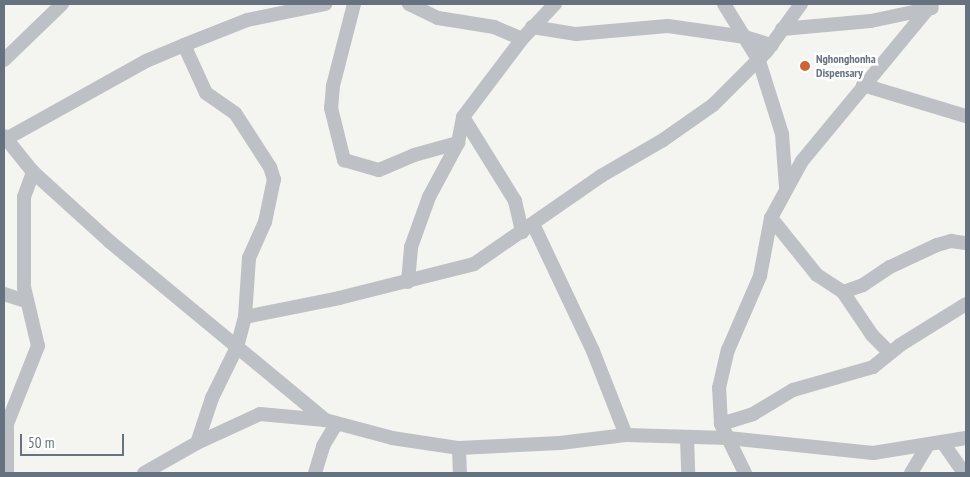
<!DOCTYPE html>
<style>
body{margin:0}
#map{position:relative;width:970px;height:477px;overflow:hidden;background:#f4f4f1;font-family:"PT Sans Narrow",sans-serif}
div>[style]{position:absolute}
.minor>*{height:14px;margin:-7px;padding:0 7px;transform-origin:7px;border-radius:7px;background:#bdc0c4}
.dots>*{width:14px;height:14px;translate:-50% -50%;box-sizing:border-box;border:2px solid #fff;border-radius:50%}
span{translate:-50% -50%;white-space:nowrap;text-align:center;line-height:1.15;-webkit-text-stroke:5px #fff;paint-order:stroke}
.poi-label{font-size:12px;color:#66727f;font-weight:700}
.left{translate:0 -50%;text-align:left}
.frame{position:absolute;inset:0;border:5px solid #66727f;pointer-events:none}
.scale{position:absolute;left:20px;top:434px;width:104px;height:22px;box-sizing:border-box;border:2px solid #66727f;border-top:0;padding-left:6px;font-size:15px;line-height:18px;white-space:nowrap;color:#66727f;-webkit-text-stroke:4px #fff;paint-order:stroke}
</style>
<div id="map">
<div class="minor">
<div style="left:354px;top:4px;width:85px;rotate:104.4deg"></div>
<div style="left:333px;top:86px;width:22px;rotate:95deg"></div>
<div style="left:331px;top:108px;width:54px;rotate:76deg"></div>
<div style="left:344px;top:160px;width:36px;rotate:16deg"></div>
<div style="left:379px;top:170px;width:38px;rotate:-23deg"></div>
<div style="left:414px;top:155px;width:46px;rotate:-15.3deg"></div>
<div style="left:409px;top:4px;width:32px;rotate:26deg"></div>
<div style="left:438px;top:18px;width:57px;rotate:9.1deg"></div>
<div style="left:494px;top:27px;width:30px;rotate:23deg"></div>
<div style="left:724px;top:4px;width:67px;rotate:58.4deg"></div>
<div style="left:759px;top:61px;width:77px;rotate:72.5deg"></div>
<div style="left:782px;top:134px;width:53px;rotate:85.7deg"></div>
<div style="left:532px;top:27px;width:45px;rotate:9deg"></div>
<div style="left:576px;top:34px;width:92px;rotate:-5deg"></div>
<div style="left:668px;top:26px;width:78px;rotate:8.1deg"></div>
<div style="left:745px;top:37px;width:28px;rotate:17deg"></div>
<div style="left:782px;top:29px;width:89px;rotate:-5.1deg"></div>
<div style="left:871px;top:21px;width:62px;rotate:-12deg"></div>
<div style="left:184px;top:45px;width:53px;rotate:65.4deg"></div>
<div style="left:206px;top:93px;width:35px;rotate:35deg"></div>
<div style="left:235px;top:113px;width:64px;rotate:57.1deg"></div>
<div style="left:270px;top:167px;width:13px;rotate:72deg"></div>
<div style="left:274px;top:179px;width:44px;rotate:101.8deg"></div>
<div style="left:265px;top:222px;width:39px;rotate:114deg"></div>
<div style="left:249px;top:258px;width:59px;rotate:93.9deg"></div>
<div style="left:245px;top:317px;width:31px;rotate:105deg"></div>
<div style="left:237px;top:347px;width:57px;rotate:116.1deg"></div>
<div style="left:212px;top:398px;width:47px;rotate:108.4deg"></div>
<div style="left:4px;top:60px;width:81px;rotate:-44deg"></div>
<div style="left:863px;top:85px;width:108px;rotate:16.8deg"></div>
<div style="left:463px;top:117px;width:99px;rotate:58.2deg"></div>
<div style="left:515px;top:201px;width:32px;rotate:77deg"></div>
<div style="left:4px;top:136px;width:46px;rotate:51.1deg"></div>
<div style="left:33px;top:172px;width:103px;rotate:42.2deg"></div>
<div style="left:109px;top:241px;width:281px;rotate:39.6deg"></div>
<div style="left:6px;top:139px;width:160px;rotate:-29.1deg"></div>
<div style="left:146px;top:61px;width:41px;rotate:-22.8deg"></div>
<div style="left:184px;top:45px;width:68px;rotate:-21.6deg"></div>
<div style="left:247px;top:20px;width:80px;rotate:-11.6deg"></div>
<div style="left:771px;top:218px;width:73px;rotate:51.1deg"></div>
<div style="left:817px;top:275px;width:31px;rotate:33deg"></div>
<div style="left:843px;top:292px;width:52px;rotate:56deg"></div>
<div style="left:872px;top:335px;width:25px;rotate:45deg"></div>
<div style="left:533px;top:224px;width:140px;rotate:64.7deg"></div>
<div style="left:593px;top:351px;width:90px;rotate:68.6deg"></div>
<div style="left:408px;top:282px;width:35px;rotate:-85deg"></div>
<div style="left:411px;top:247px;width:53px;rotate:-70.2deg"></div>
<div style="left:429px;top:197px;width:61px;rotate:-61.8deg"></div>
<div style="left:458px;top:143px;width:26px;rotate:-79deg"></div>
<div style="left:463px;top:117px;width:98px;rotate:-52.9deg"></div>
<div style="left:522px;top:39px;width:48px;rotate:-46.7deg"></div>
<div style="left:843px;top:292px;width:21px;rotate:-19deg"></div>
<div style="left:863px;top:285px;width:32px;rotate:-34deg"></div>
<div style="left:890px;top:267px;width:52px;rotate:-25.1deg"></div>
<div style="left:937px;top:245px;width:15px;rotate:-16deg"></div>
<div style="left:951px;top:241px;width:15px;rotate:8deg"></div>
<div style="left:4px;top:294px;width:23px;rotate:18deg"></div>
<div style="left:245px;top:317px;width:96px;rotate:-11.4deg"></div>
<div style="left:339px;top:298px;width:139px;rotate:-14.1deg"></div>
<div style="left:474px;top:264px;width:155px;rotate:-34.7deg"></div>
<div style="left:601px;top:176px;width:72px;rotate:-30.1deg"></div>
<div style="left:663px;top:140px;width:61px;rotate:-35deg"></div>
<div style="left:713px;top:105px;width:76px;rotate:-45deg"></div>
<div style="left:767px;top:51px;width:58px;rotate:-54.1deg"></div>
<div style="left:721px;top:424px;width:34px;rotate:-17deg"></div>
<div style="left:753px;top:414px;width:47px;rotate:-31deg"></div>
<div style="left:793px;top:390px;width:83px;rotate:-16deg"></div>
<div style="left:873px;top:367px;width:35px;rotate:-39deg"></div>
<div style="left:900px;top:345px;width:78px;rotate:-31.8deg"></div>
<div style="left:687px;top:438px;width:35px;rotate:88deg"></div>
<div style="left:943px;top:443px;width:37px;rotate:55deg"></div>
<div style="left:459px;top:448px;width:25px;rotate:88deg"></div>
<div style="left:7px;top:473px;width:49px;rotate:-90deg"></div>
<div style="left:7px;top:424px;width:84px;rotate:-68.3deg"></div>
<div style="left:38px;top:346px;width:61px;rotate:-103.3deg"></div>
<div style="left:24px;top:287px;width:90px;rotate:-90deg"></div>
<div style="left:24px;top:197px;width:27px;rotate:-70deg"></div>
<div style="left:144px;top:473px;width:61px;rotate:-29.5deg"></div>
<div style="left:197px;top:443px;width:69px;rotate:-24.7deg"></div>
<div style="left:260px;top:414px;width:65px;rotate:5.3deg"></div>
<div style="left:325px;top:420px;width:69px;rotate:15deg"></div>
<div style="left:392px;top:438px;width:68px;rotate:8.5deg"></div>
<div style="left:459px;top:448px;width:101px;rotate:-2.8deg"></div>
<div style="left:560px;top:443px;width:66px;rotate:-6.9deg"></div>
<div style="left:626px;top:435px;width:102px;rotate:1.7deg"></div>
<div style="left:728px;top:438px;width:146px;rotate:5.9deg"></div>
<div style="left:873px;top:453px;width:94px;rotate:-9.2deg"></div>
<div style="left:315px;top:473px;width:28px;rotate:-73deg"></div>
<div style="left:323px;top:446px;width:26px;rotate:-59deg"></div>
<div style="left:745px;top:473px;width:55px;rotate:-116.1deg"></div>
<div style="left:721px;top:424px;width:36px;rotate:-93deg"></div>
<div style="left:719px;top:388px;width:39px;rotate:-77deg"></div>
<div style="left:728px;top:350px;width:81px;rotate:-66.6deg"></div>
<div style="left:760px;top:276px;width:59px;rotate:-79.3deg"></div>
<div style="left:771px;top:218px;width:65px;rotate:-61.5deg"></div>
<div style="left:802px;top:161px;width:204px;rotate:-50.4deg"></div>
<div style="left:911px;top:473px;width:33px;rotate:-59deg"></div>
</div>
<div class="dots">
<div style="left:805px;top:66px;background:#d06335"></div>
</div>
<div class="poi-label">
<span class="left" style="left:816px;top:66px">Nghonghonha<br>Dispensary</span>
</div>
<div class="frame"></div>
<div class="scale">50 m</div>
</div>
